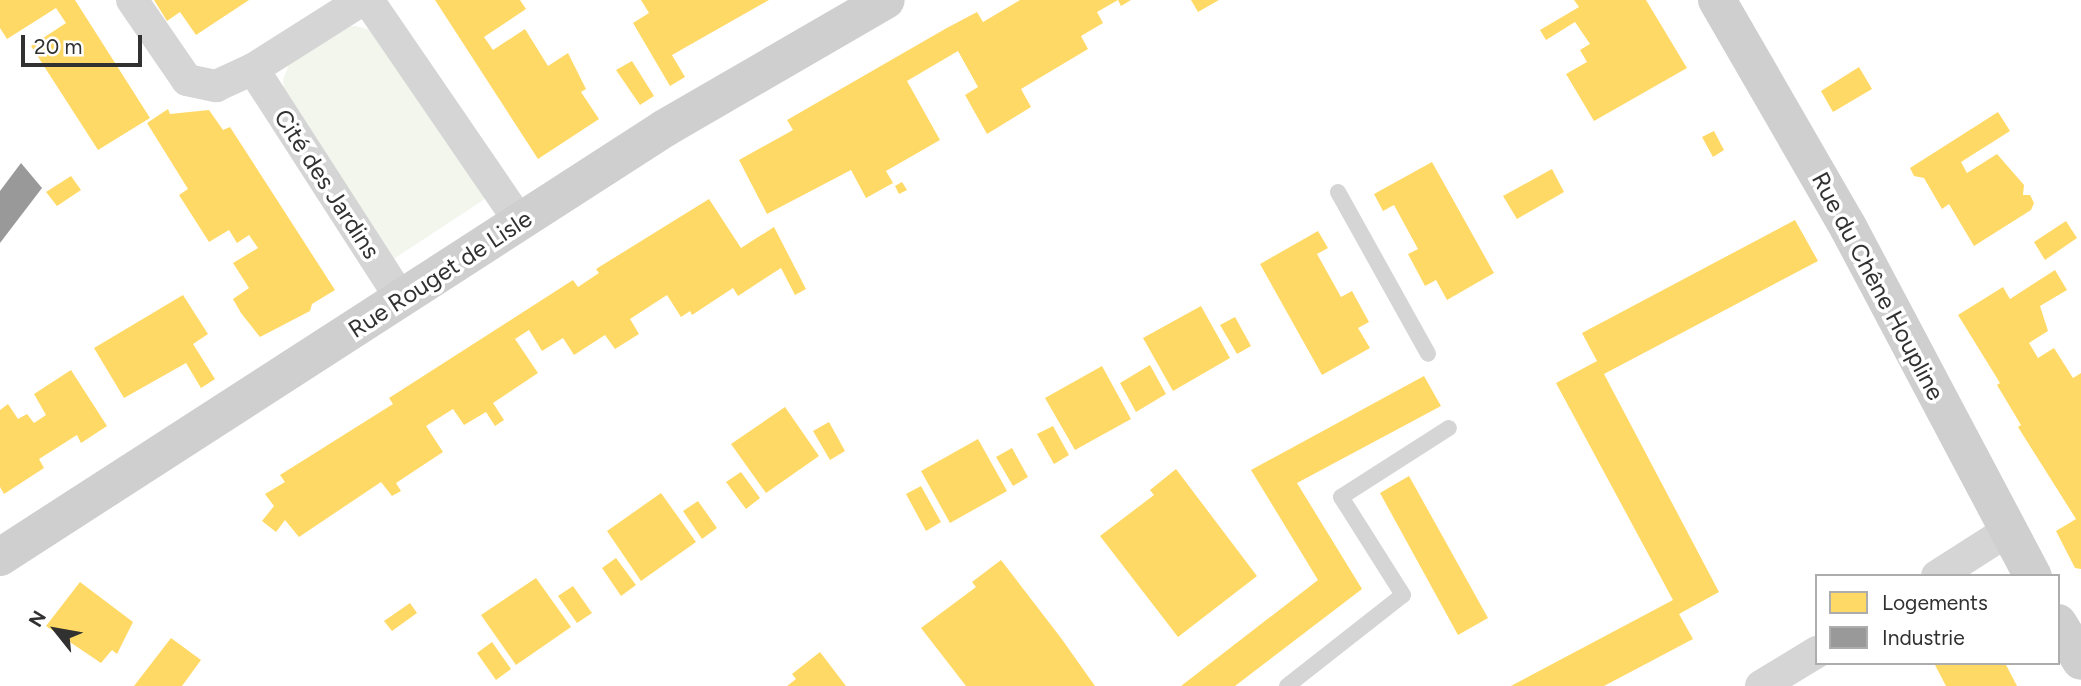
<!DOCTYPE html>
<meta charset="utf-8">
<style>
body{margin:0}
#map{position:relative;width:2081px;height:686px;overflow:hidden;background:#fff;font-family:Figtree,sans-serif}
div>[style]{position:absolute}
.green>*{inset:0;background:#f2f6ed}
.homes>*{inset:0;background:#ffd966}
.industry>*{inset:0;background:#999}
.lane>*{height:16px;margin:-8px;padding:0 8px;transform-origin:8px;border-radius:8px;background:#d5d5d5}
.street>*{height:32px;margin:-16px;padding:0 16px;transform-origin:16px;border-radius:16px;background:#d5d5d5}
.secondary>*{height:38px;margin:-19px;padding:0 19px;transform-origin:19px;border-radius:19px;background:#cfcfcf}
span{translate:-50% -50%;white-space:nowrap;text-align:center;line-height:1.15;-webkit-text-stroke:7px #fff;paint-order:stroke}
.street-label{font-size:24px;color:#313131}
.legend{position:absolute;left:1815px;top:574px;width:245px;height:91px;box-sizing:border-box;background:#fff;border:2px solid #adadad;margin:0;padding:9px 12px;list-style:none;font-size:21px;color:#313131}
.legend li{display:flex;align-items:center;gap:14px;height:35px}
.legend b{width:35px;border:2px solid #adadad}
.north{position:absolute;left:21px;top:595px;width:70px;height:70px;-webkit-text-stroke:5px #fff;paint-order:stroke;rotate:301deg;font-size:19px;font-weight:700;line-height:28px;text-align:center;color:#313131}
.north::after{content:'';display:block;margin:auto;width:24px;height:32px;background:#313131;clip-path:polygon(50% 0,100% 100%,50% 72%,0 100%)}
.scale{position:absolute;left:21px;top:35px;width:121px;height:32px;box-sizing:border-box;border:4px solid #313131;border-top:0;padding-left:9px;font-size:21px;line-height:24px;white-space:nowrap;color:#313131;-webkit-text-stroke:5px #fff;paint-order:stroke}
</style>
<div id="map">
<div class="green">
<div style="clip-path:polygon(356px 26px,380px 33px,488px 197px,389px 262px,285px 99px,283px 80px,291px 59px,337px 27px)"></div>
</div>
<div class="homes">
<div style="clip-path:polygon(0 0,75px 0,150px 118px,98px 150px,31px 46px,66px 23px,56px 8px,7px 39px,0 28px)"></div>
<div style="clip-path:polygon(154px 0,249px 0,196px 35px,180px 12px,167px 21px)"></div>
<div style="clip-path:polygon(435px 0,520px 0,526px 9px,484px 37px,493px 50px,525px 29px,548px 66px,568px 53px,586px 89px,581px 92px,599px 119px,538px 159px)"></div>
<div style="clip-path:polygon(641px 0,769px 0,672px 55px,685px 77px,670px 86px,633px 23px,649px 13px)"></div>
<div style="clip-path:polygon(1020px 0,1131px 0,1121px 6px,1118px 0,1097px 12px,1103px 23px,1081px 36px,1088px 49px,1021px 89px,1031px 107px,987px 134px,965px 95px,978px 87px,958px 51px,907px 81px,940px 140px,886px 171px,893px 183px,866px 198px,851px 170px,767px 214px,739px 160px,793px 130px,787px 120px,945px 29px,977px 12px,983px 22px)"></div>
<div style="clip-path:polygon(1191px 0,1219px 0,1198px 12px)"></div>
<div style="clip-path:polygon(1574px 0,1646px 0,1687px 68px,1594px 121px,1566px 74px,1587px 62px,1580px 50px,1590px 44px,1575px 22px,1546px 40px,1540px 30px,1579px 7px)"></div>
<div style="clip-path:polygon(632px 61px,654px 96px,640px 105px,616px 70px)"></div>
<div style="clip-path:polygon(1859px 67px,1872px 89px,1833px 112px,1821px 91px)"></div>
<div style="clip-path:polygon(168px 109px,170px 114px,209px 110px,223px 130px,230px 127px,335px 290px,312px 304px,310px 311px,260px 337px,241px 313px,233px 299px,249px 288px,233px 263px,258px 248px,249px 235px,237px 243px,229px 230px,209px 242px,179px 195px,188px 189px,147px 123px)"></div>
<div style="clip-path:polygon(1998px 112px,2010px 131px,1961px 162px,1967px 173px,1997px 154px,2024px 185px,2023px 195px,2030px 195px,2034px 203px,2031px 210px,1974px 246px,1949px 204px,1942px 209px,1924px 178px,1914px 176px,1910px 168px)"></div>
<div style="clip-path:polygon(1714px 131px,1724px 150px,1713px 157px,1702px 137px)"></div>
<div style="clip-path:polygon(1432px 162px,1494px 273px,1447px 300px,1436px 280px,1425px 286px,1408px 254px,1418px 249px,1394px 205px,1383px 211px,1374px 194px)"></div>
<div style="clip-path:polygon(1552px 169px,1564px 192px,1517px 219px,1503px 196px)"></div>
<div style="clip-path:polygon(71px 176px,81px 190px,57px 206px,46px 192px)"></div>
<div style="clip-path:polygon(902px 182px,907px 190px,899px 194px,895px 186px)"></div>
<div style="clip-path:polygon(709px 199px,741px 248px,774px 227px,806px 289px,795px 295px,781px 268px,738px 296px,733px 288px,692px 315px,690px 311px,681px 317px,667px 295px,630px 319px,639px 334px,615px 349px,605px 335px,574px 355px,563px 338px,542px 351px,529px 330px,515px 339px,538px 373px,493px 403px,504px 420px,495px 426px,486px 412px,464px 425px,453px 409px,426px 426px,443px 452px,396px 483px,401px 491px,392px 496px,381px 482px,299px 537px,285px 520px,276px 532px,262px 521px,274px 506px,265px 494px,285px 482px,280px 475px,393px 404px,389px 398px,573px 280px,578px 287px,599px 273px,596px 269px)"></div>
<div style="clip-path:polygon(1795px 220px,1818px 261px,1604px 374px,1719px 592px,1679px 614px,1693px 639px,1604px 686px,1511px 686px,1673px 600px,1556px 383px,1597px 361px,1582px 333px)"></div>
<div style="clip-path:polygon(2066px 221px,2077px 238px,2045px 260px,2034px 242px)"></div>
<div style="clip-path:polygon(1318px 231px,1328px 248px,1317px 254px,1341px 297px,1352px 291px,1369px 322px,1358px 328px,1370px 348px,1322px 375px,1260px 264px)"></div>
<div style="clip-path:polygon(2055px 270px,2067px 290px,2040px 306px,2048px 331px,2029px 343px,2038px 358px,2054px 348px,2073px 378px,2081px 373px,2081px 569px,2075px 568px,2056px 531px,2076px 519px,2018px 427px,2021px 425px,1997px 385px,2000px 383px,1958px 315px,2003px 287px,2010px 299px)"></div>
<div style="clip-path:polygon(183px 295px,208px 334px,193px 344px,215px 379px,201px 388px,186px 363px,124px 398px,94px 348px)"></div>
<div style="clip-path:polygon(1201px 306px,1230px 358px,1173px 391px,1143px 338px)"></div>
<div style="clip-path:polygon(1235px 317px,1251px 346px,1237px 354px,1220px 325px)"></div>
<div style="clip-path:polygon(1150px 365px,1166px 394px,1136px 412px,1120px 383px)"></div>
<div style="clip-path:polygon(1102px 366px,1131px 419px,1075px 450px,1045px 398px)"></div>
<div style="clip-path:polygon(71px 370px,107px 426px,81px 443px,77px 435px,39px 459px,44px 468px,4px 494px,0 487px,0 410px,8px 404px,18px 419px,27px 414px,34px 423px,46px 415px,34px 394px)"></div>
<div style="clip-path:polygon(1424px 376px,1441px 406px,1297px 483px,1362px 589px,1235px 686px,1181px 686px,1318px 580px,1251px 470px)"></div>
<div style="clip-path:polygon(785px 407px,819px 456px,766px 493px,731px 444px)"></div>
<div style="clip-path:polygon(829px 422px,845px 451px,830px 460px,813px 431px)"></div>
<div style="clip-path:polygon(1053px 426px,1069px 455px,1054px 464px,1037px 434px)"></div>
<div style="clip-path:polygon(978px 439px,1007px 491px,950px 523px,921px 471px)"></div>
<div style="clip-path:polygon(1012px 448px,1028px 477px,1013px 486px,996px 457px)"></div>
<div style="clip-path:polygon(1176px 469px,1257px 576px,1178px 637px,1100px 536px,1154px 495px,1150px 490px)"></div>
<div style="clip-path:polygon(741px 472px,760px 498px,746px 509px,726px 482px)"></div>
<div style="clip-path:polygon(1409px 476px,1488px 618px,1458px 635px,1380px 493px)"></div>
<div style="clip-path:polygon(921px 486px,941px 522px,926px 531px,906px 494px)"></div>
<div style="clip-path:polygon(661px 493px,696px 542px,641px 581px,607px 531px)"></div>
<div style="clip-path:polygon(698px 501px,717px 528px,702px 539px,683px 511px)"></div>
<div style="clip-path:polygon(616px 558px,636px 585px,621px 596px,602px 568px)"></div>
<div style="clip-path:polygon(1001px 560px,1061px 638px,1095px 686px,966px 686px,921px 628px,976px 587px,972px 582px)"></div>
<div style="clip-path:polygon(536px 578px,571px 627px,516px 665px,481px 615px)"></div>
<div style="clip-path:polygon(80px 582px,133px 622px,117px 654px,112px 650px,101px 663px,46px 626px)"></div>
<div style="clip-path:polygon(573px 586px,592px 613px,577px 623px,558px 596px)"></div>
<div style="clip-path:polygon(410px 603px,417px 613px,392px 631px,384px 621px)"></div>
<div style="clip-path:polygon(171px 638px,201px 660px,182px 686px,134px 686px)"></div>
<div style="clip-path:polygon(492px 642px,511px 669px,496px 680px,477px 653px)"></div>
<div style="clip-path:polygon(820px 652px,846px 686px,787px 686px,796px 679px,792px 674px)"></div>
<div style="clip-path:polygon(1934px 663px,2005px 663px,2017px 686px,1946px 686px)"></div>
</div>
<div class="industry">
<div style="clip-path:polygon(21px 163px,42px 188px,0 243px,0 191px)"></div>
</div>
<div class="lane">
<div style="left:1338px;top:192px;width:185px;rotate:60.9deg"></div>
<div style="left:1287px;top:686px;width:147px;rotate:-38.1deg"></div>
<div style="left:1403px;top:595px;width:116px;rotate:-122.3deg"></div>
<div style="left:1341px;top:497px;width:128px;rotate:-32.6deg"></div>
</div>
<div class="street">
<div style="left:132px;top:0;width:97px;rotate:55.5deg"></div>
<div style="left:187px;top:80px;width:30px;rotate:12deg"></div>
<div style="left:216px;top:86px;width:41px;rotate:-24.7deg"></div>
<div style="left:253px;top:69px;width:274px;rotate:57.2deg"></div>
<div style="left:368px;top:0;width:269px;rotate:55.6deg"></div>
<div style="left:253px;top:69px;width:129px;rotate:-32.3deg"></div>
<div style="left:1937px;top:576px;width:85px;rotate:-32.6deg"></div>
<div style="left:1761px;top:686px;width:66px;rotate:-31.3deg"></div>
</div>
<div class="secondary">
<div style="left:1717px;top:0;width:262px;rotate:60deg"></div>
<div style="left:1848px;top:227px;width:395px;rotate:62.1deg"></div>
<div style="left:0;top:557px;width:791px;rotate:-32.83deg"></div>
<div style="left:665px;top:128px;width:255px;rotate:-30.1deg"></div>
<div style="left:2058px;top:623px;width:44px;rotate:58.8deg"></div>
</div>
<div class="street-label">
<span style="left:327px;top:184px;rotate:57deg">Cité des Jardins</span>
<span style="left:440px;top:274px;rotate:-33deg">Rue Rouget de Lisle</span>
<span style="left:1878px;top:286px;rotate:62deg">Rue du Chêne Houpline</span>
</div>
<ul class="legend">
<li><b style="height:19px;background:#ffd966"></b>Logements</li>
<li><b style="height:19px;background:#999"></b>Industrie</li>
</ul>
<div class="north">N</div>
<div class="scale">20 m</div>
</div>
